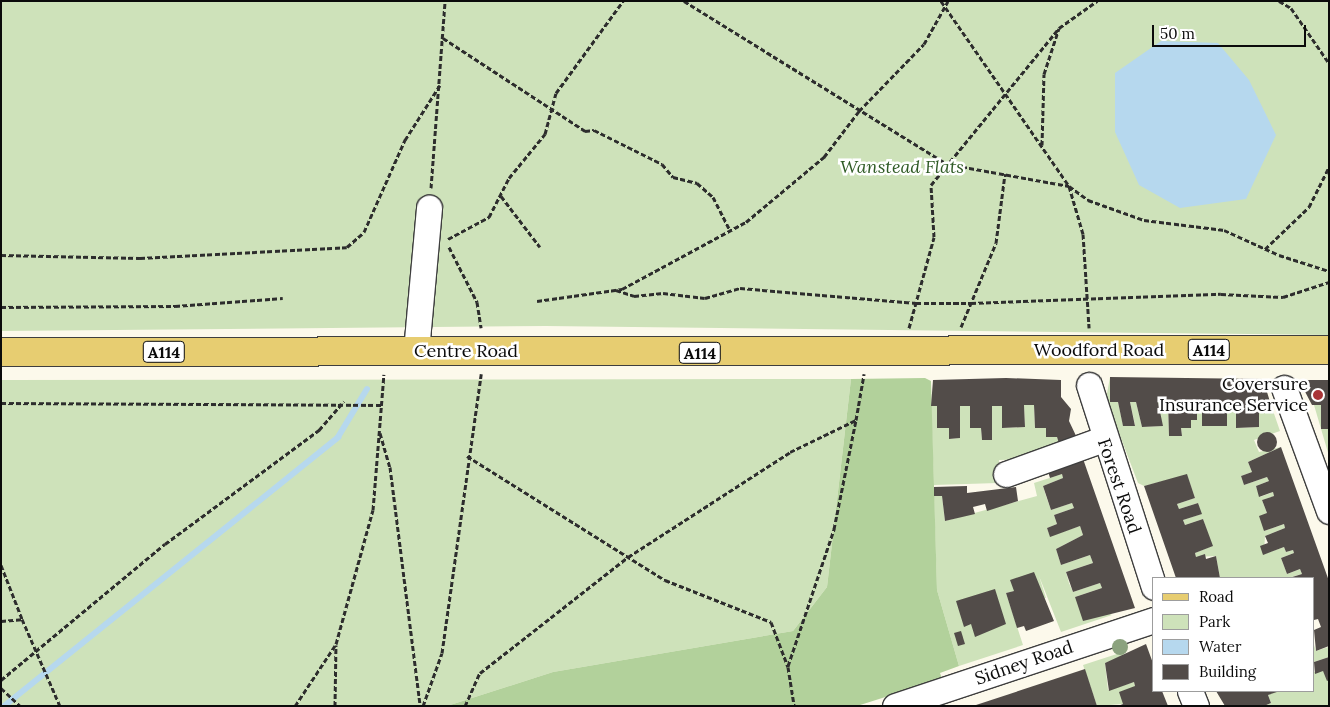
<!DOCTYPE html>
<style>
body{margin:0}
#map{position:relative;width:1330px;height:707px;overflow:hidden;background:#fcf9eb;font-family:Lora,serif}
div>[style]{position:absolute}
.green>*{inset:0;background:#cee2ba}
.forest>*{inset:0;background:#b2d19b}
.water>*{inset:0;background:#b6d8ee}
.stream>*{height:6px;margin:-3px;padding:0 3px;transform-origin:3px;border-radius:3px;background:#b6d8ee}
.building>*{inset:0;background:#524c49}
.round{border-radius:50%}
.path>*{height:3px;margin-top:-1.5px;transform-origin:0;background:repeating-linear-gradient(90deg,#2d2d2d 0 5px,transparent 0 7.5px)}
.roads{filter:drop-shadow(1px 0 #3e3e3e) drop-shadow(-1px 0 #3e3e3e) drop-shadow(0 1px #3e3e3e) drop-shadow(0 -1px #3e3e3e)}
.minor>*{height:25px;margin:-12.5px;padding:0 12.5px;transform-origin:12.5px;border-radius:12.5px;background:#fff}
.major>*{height:28px;margin:-14px;padding:0 14px;transform-origin:14px;border-radius:14px;background:#e7cd71}
.trees>*{width:16px;height:16px;margin:-8px;border-radius:50%;background:#8ba27e}
.dots>*{width:14px;height:14px;translate:-50% -50%;box-sizing:border-box;border:2px solid #fff;border-radius:50%}
span{translate:-50% -50%;white-space:nowrap;text-align:center;line-height:1.15;-webkit-text-stroke:5px #fff;paint-order:stroke}
.shield-label span{padding:1px 4px;background:#fff;border:1px solid;border-radius:4px;-webkit-text-stroke-width:0}
.shield-label{font-size:16px;color:#0b0b0b;font-weight:700}
.park-label{font-size:18px;color:#2e5a24;font-style:italic}
.street-label{font-size:18px;color:#0b0b0b}
.poi-label{font-size:18px;color:#0b0b0b}
.right{translate:-100% -50%;text-align:right}
.frame{position:absolute;inset:0;border:2px solid #0b0b0b;pointer-events:none}
.legend{position:absolute;left:1152px;top:577px;width:162px;height:115px;box-sizing:border-box;background:#fff;border:1px solid #9d9d9d;margin:0;padding:6px 9px;list-style:none;font-size:15px;color:#0b0b0b}
.legend li{display:flex;align-items:center;gap:10px;height:25px}
.legend b{width:25px;border:1px solid #9d9d9d}
.scale{position:absolute;left:1152px;top:25px;width:154px;height:22px;box-sizing:border-box;border:2px solid #0b0b0b;border-top:0;padding-left:6px;font-size:15px;line-height:18px;white-space:nowrap;color:#0b0b0b;-webkit-text-stroke:4px #fff;paint-order:stroke}
</style>
<div id="map">
<div class="green">
<div style="clip-path:polygon(1px 1px,1329px 1px,1329px 335px,546px 326px,1px 331px)"></div>
<div style="clip-path:polygon(1110px 377px,1110px 402px,1118px 402px,1123px 425px,1135px 425px,1130px 402px,1136px 402px,1142px 427px,1162px 426px,1158px 402px,1168px 402px,1169px 436px,1182px 436px,1181px 428px,1191px 428px,1191px 420px,1197px 420px,1197px 404px,1202px 404px,1202px 426px,1227px 426px,1227px 405px,1236px 405px,1237px 428px,1259px 427px,1259px 405px,1271px 405px,1280px 431px,1254px 440px,1259px 452px,1281px 447px,1248px 462px,1252px 472px,1241px 476px,1244px 485px,1267px 477px,1269px 481px,1256px 486px,1260px 497px,1273px 492px,1274px 496px,1262px 500px,1267px 513px,1264px 531px,1284px 524px,1285px 528px,1265px 536px,1264px 554px,1284px 547px,1286px 552px,1293px 550px,1294px 553px,1281px 558px,1287px 574px,1300px 569px,1302px 574px,1288px 578px,1220px 578px,1216px 556px,1196px 557px,1195px 553px,1212px 546px,1203px 519px,1185px 525px,1183px 520px,1201px 514px,1198px 503px,1179px 509px,1177px 504px,1195px 498px,1187px 475px,1144px 486px,1138px 483px,1106px 399px)"></div>
<div style="clip-path:polygon(851px 379px,827px 587px,793px 631px,553px 672px,447px 706px,1px 706px,1px 380px)"></div>
<div style="clip-path:polygon(1024px 405px,1034px 405px,1035px 428px,1046px 428px,1046px 437px,1057px 437px,1060px 447px,1030px 459px,999px 460px,998px 483px,934px 485px,931px 406px,937px 406px,937px 428px,949px 428px,949px 439px,960px 438px,960px 406px,970px 406px,970px 428px,981px 428px,982px 440px,992px 439px,992px 406px,1002px 406px,1003px 428px,1025px 427px)"></div>
<div style="clip-path:polygon(1314px 405px,1321px 405px,1321px 429px,1329px 429px,1329px 456px)"></div>
<div style="clip-path:polygon(1062px 474px,1063px 478px,1043px 486px,1046px 496px,1051px 510px,1072px 503px,1074px 508px,1054px 515px,1057px 524px,1047px 528px,1050px 536px,1080px 526px,1083px 535px,1056px 549px,1061px 565px,1090px 555px,1093px 563px,1066px 572px,1069px 583px,1073px 592px,1100px 583px,1102px 588px,1075px 597px,1112px 615px,1061px 632px,1039px 576px,1046px 598px,1014px 591px,1006px 593px,1023px 645px,959px 666px,937px 590px,934px 496px,942px 496px,945px 521px,1037px 496px,1034px 483px)"></div>
<div style="clip-path:polygon(1314px 645px,1316px 651px,1328px 647px,1329px 657px,1314px 662px)"></div>
<div style="clip-path:polygon(1123px 652px,1124px 656px,1105px 663px,1108px 690px,1134px 682px,1135px 686px,1123px 704px,1097px 706px,1083px 665px)"></div>
<div style="clip-path:polygon(1323px 671px,1329px 680px,1329px 706px,1264px 706px,1271px 703px,1268px 695px,1276px 691px,1314px 691px,1314px 672px)"></div>
</div>
<div class="forest">
<div style="clip-path:polygon(925px 378px,931px 381px,937px 590px,959px 666px,940px 673px,942px 679px,857px 706px,447px 706px,553px 672px,793px 631px,827px 587px,851px 379px)"></div>
</div>
<div class="water">
<div style="clip-path:polygon(1161px 41px,1218px 43px,1249px 80px,1276px 135px,1246px 199px,1180px 208px,1139px 185px,1115px 132px,1115px 73px)"></div>
</div>
<div class="stream">
<div style="left:4px;top:706px;width:429px;rotate:-38.8deg"></div>
<div style="left:338px;top:437px;width:56px;rotate:-58.9deg"></div>
</div>
<div class="building">
<div style="clip-path:polygon(1110px 377px,1263px 379px,1271px 405px,1259px 405px,1259px 427px,1236px 428px,1236px 405px,1227px 405px,1227px 426px,1202px 426px,1202px 404px,1197px 404px,1197px 420px,1191px 420px,1191px 428px,1181px 428px,1182px 436px,1169px 436px,1168px 402px,1158px 402px,1163px 426px,1142px 427px,1136px 402px,1130px 402px,1135px 426px,1123px 426px,1118px 402px,1110px 402px)"></div>
<div style="clip-path:polygon(1006px 378px,1061px 380px,1061px 397px,1071px 409px,1069px 421px,1078px 440px,1060px 447px,1057px 437px,1046px 437px,1046px 428px,1035px 428px,1034px 405px,1024px 405px,1025px 427px,1002px 428px,1002px 406px,992px 406px,992px 440px,982px 440px,981px 428px,970px 428px,970px 406px,960px 406px,960px 438px,949px 439px,949px 428px,937px 428px,937px 406px,931px 406px,933px 380px)"></div>
<div style="clip-path:polygon(1305px 380px,1329px 380px,1329px 429px,1321px 429px,1321px 405px,1312px 405px,1301px 384px)"></div>
<div class="round" style="left:1257px;top:432px;width:20px;height:20px"></div>
<div style="clip-path:polygon(1281px 447px,1329px 581px,1329px 646px,1316px 651px,1314px 630px,1321px 627px,1318px 619px,1314px 620px,1314px 578px,1289px 578px,1302px 574px,1300px 569px,1287px 574px,1281px 558px,1294px 553px,1293px 550px,1286px 552px,1284px 547px,1263px 555px,1260px 546px,1268px 543px,1265px 536px,1285px 528px,1284px 524px,1264px 531px,1259px 516px,1267px 513px,1262px 500px,1274px 496px,1273px 492px,1259px 497px,1256px 486px,1269px 481px,1267px 477px,1244px 485px,1241px 476px,1252px 472px,1248px 462px)"></div>
<div style="clip-path:polygon(1081px 453px,1135px 608px,1083px 621px,1075px 597px,1102px 588px,1100px 583px,1073px 592px,1066px 572px,1093px 563px,1090px 555px,1061px 565px,1056px 549px,1083px 535px,1080px 526px,1050px 537px,1047px 528px,1057px 524px,1054px 515px,1074px 508px,1072px 503px,1051px 510px,1043px 486px,1063px 478px,1062px 474px,1050px 478px,1046px 465px)"></div>
<div style="clip-path:polygon(1187px 474px,1195px 498px,1177px 504px,1179px 509px,1198px 503px,1202px 514px,1183px 520px,1185px 525px,1203px 519px,1213px 546px,1195px 553px,1196px 557px,1205px 554px,1206px 559px,1216px 556px,1220px 578px,1176px 578px,1144px 486px)"></div>
<div style="clip-path:polygon(967px 486px,967px 493px,1016px 487px,1018px 501px,987px 511px,985px 504px,973px 507px,975px 514px,945px 521px,942px 496px,934px 496px,934px 487px)"></div>
<div style="clip-path:polygon(1034px 572px,1054px 621px,1026px 631px,1024px 626px,1017px 628px,1006px 593px,1014px 591px,1010px 580px)"></div>
<div style="clip-path:polygon(995px 589px,1006px 624px,975px 637px,971px 624px,964px 627px,956px 601px)"></div>
<div style="clip-path:polygon(961px 631px,965px 644px,958px 646px,954px 633px)"></div>
<div style="clip-path:polygon(1146px 644px,1154px 666px,1154px 691px,1162px 691px,1168px 706px,1118px 706px,1123px 704px,1119px 692px,1135px 686px,1134px 682px,1109px 691px,1105px 663px)"></div>
<div style="clip-path:polygon(1329px 657px,1329px 680px,1327px 681px,1323px 671px,1315px 674px,1314px 662px)"></div>
<div style="clip-path:polygon(1085px 669px,1097px 706px,976px 706px,976px 705px)"></div>
<div style="clip-path:polygon(1216px 691px,1280px 691px,1268px 695px,1271px 703px,1264px 706px,1225px 706px)"></div>
</div>
<div class="path">
<div style="left:684px;top:1px;width:309px;rotate:31.8deg"></div>
<div style="left:947px;top:164px;width:124px;rotate:10.2deg"></div>
<div style="left:1069px;top:186px;width:24px;rotate:36deg"></div>
<div style="left:1088px;top:200px;width:59px;rotate:19.7deg"></div>
<div style="left:1144px;top:220px;width:81px;rotate:7.1deg"></div>
<div style="left:1224px;top:230px;width:60px;rotate:24.4deg"></div>
<div style="left:1279px;top:255px;width:52px;rotate:17.7deg"></div>
<div style="left:941px;top:1px;width:225px;rotate:55.3deg"></div>
<div style="left:1069px;top:186px;width:50px;rotate:73.7deg"></div>
<div style="left:1083px;top:234px;width:94px;rotate:86.3deg"></div>
<div style="left:1279px;top:1px;width:14px;rotate:30deg"></div>
<div style="left:1291px;top:8px;width:67px;rotate:55.4deg"></div>
<div style="left:443px;top:38px;width:170px;rotate:33.2deg"></div>
<div style="left:585px;top:131px;width:9px;rotate:-6deg"></div>
<div style="left:594px;top:130px;width:76px;rotate:26.6deg"></div>
<div style="left:662px;top:164px;width:17px;rotate:50deg"></div>
<div style="left:673px;top:177px;width:25px;rotate:14deg"></div>
<div style="left:697px;top:183px;width:21px;rotate:41deg"></div>
<div style="left:713px;top:197px;width:37px;rotate:63deg"></div>
<div style="left:1042px;top:145px;width:71px;rotate:-88.4deg"></div>
<div style="left:1044px;top:74px;width:48px;rotate:-71.9deg"></div>
<div style="left:1059px;top:28px;width:47px;rotate:-35.4deg"></div>
<div style="left:431px;top:188px;width:188px;rotate:-85.7deg"></div>
<div style="left:501px;top:196px;width:64px;rotate:52.6deg"></div>
<div style="left:448px;top:239px;width:47px;rotate:-28.2deg"></div>
<div style="left:489px;top:217px;width:44px;rotate:-62.9deg"></div>
<div style="left:509px;top:178px;width:57px;rotate:-50.7deg"></div>
<div style="left:545px;top:134px;width:42px;rotate:-75deg"></div>
<div style="left:556px;top:93px;width:114px;rotate:-53.9deg"></div>
<div style="left:449px;top:247px;width:62px;rotate:63deg"></div>
<div style="left:477px;top:302px;width:26px;rotate:81deg"></div>
<div style="left:1265px;top:249px;width:61px;rotate:-43.7deg"></div>
<div style="left:1309px;top:207px;width:45px;rotate:-63.4deg"></div>
<div style="left:1px;top:255px;width:139px;rotate:1.2deg"></div>
<div style="left:140px;top:258px;width:207px;rotate:-3deg"></div>
<div style="left:347px;top:247px;width:23px;rotate:-41deg"></div>
<div style="left:364px;top:232px;width:101px;rotate:-66deg"></div>
<div style="left:405px;top:140px;width:65px;rotate:-57.5deg"></div>
<div style="left:616px;top:290px;width:19px;rotate:18deg"></div>
<div style="left:634px;top:296px;width:29px;rotate:-6deg"></div>
<div style="left:663px;top:293px;width:42px;rotate:6.8deg"></div>
<div style="left:705px;top:298px;width:36px;rotate:-16deg"></div>
<div style="left:740px;top:288px;width:177px;rotate:4.9deg"></div>
<div style="left:916px;top:303px;width:55px"></div>
<div style="left:971px;top:303px;width:250px;rotate:-2.1deg"></div>
<div style="left:1221px;top:294px;width:62px;rotate:2.8deg"></div>
<div style="left:1283px;top:297px;width:48px;rotate:-18.1deg"></div>
<div style="left:537px;top:301px;width:86px;rotate:-8deg"></div>
<div style="left:622px;top:289px;width:141px;rotate:-28.4deg"></div>
<div style="left:746px;top:222px;width:102px;rotate:-39.8deg"></div>
<div style="left:824px;top:157px;width:58px;rotate:-52.7deg"></div>
<div style="left:859px;top:111px;width:93px;rotate:-45.9deg"></div>
<div style="left:924px;top:44px;width:49px;rotate:-60.8deg"></div>
<div style="left:1px;top:307px;width:174px;rotate:-0.3deg"></div>
<div style="left:175px;top:306px;width:108px;rotate:-4.2deg"></div>
<div style="left:961px;top:327px;width:91px;rotate:-67.4deg"></div>
<div style="left:996px;top:243px;width:70px;rotate:-82.6deg"></div>
<div style="left:909px;top:328px;width:94px;rotate:-74.6deg"></div>
<div style="left:934px;top:237px;width:52px;rotate:-93.3deg"></div>
<div style="left:931px;top:185px;width:203px;rotate:-50.8deg"></div>
<div style="left:1px;top:403px;width:381px;rotate:0.3deg"></div>
<div style="left:380px;top:433px;width:35px;rotate:74deg"></div>
<div style="left:390px;top:467px;width:241px;rotate:82.8deg"></div>
<div style="left:467px;top:456px;width:234px;rotate:32.1deg"></div>
<div style="left:665px;top:580px;width:114px;rotate:21.6deg"></div>
<div style="left:771px;top:622px;width:48px;rotate:69.3deg"></div>
<div style="left:788px;top:667px;width:39px;rotate:81deg"></div>
<div style="left:1px;top:565px;width:58px;rotate:68.7deg"></div>
<div style="left:1px;top:621px;width:21px;rotate:-5deg"></div>
<div style="left:22px;top:619px;width:95px;rotate:66.4deg"></div>
<div style="left:788px;top:666px;width:145px;rotate:-71.4deg"></div>
<div style="left:834px;top:529px;width:111px;rotate:-78.6deg"></div>
<div style="left:1px;top:680px;width:213px;rotate:-39.7deg"></div>
<div style="left:165px;top:544px;width:192px;rotate:-36.5deg"></div>
<div style="left:319px;top:430px;width:38px;rotate:-49deg"></div>
<div style="left:1px;top:688px;width:26px;rotate:43deg"></div>
<div style="left:295px;top:706px;width:74px;rotate:-56.5deg"></div>
<div style="left:336px;top:644px;width:139px;rotate:-74.6deg"></div>
<div style="left:373px;top:510px;width:136px;rotate:-85.4deg"></div>
<div style="left:335px;top:706px;width:61px;rotate:-89.1deg"></div>
<div style="left:423px;top:706px;width:56px;rotate:-70.3deg"></div>
<div style="left:442px;top:653px;width:282px;rotate:-82deg"></div>
<div style="left:465px;top:706px;width:36px;rotate:-66deg"></div>
<div style="left:480px;top:673px;width:188px;rotate:-38.1deg"></div>
<div style="left:628px;top:557px;width:193px;rotate:-32.9deg"></div>
<div style="left:790px;top:452px;width:73px;rotate:-25.9deg"></div>
<div style="left:856px;top:420px;width:47px;rotate:-80.1deg"></div>
</div>
<div class="roads">
<div class="minor">
<div style="left:416px;top:351px;width:144px;rotate:-84.8deg"></div>
<div style="left:1089px;top:385px;width:212px;rotate:72.2deg"></div>
<div style="left:1284px;top:388px;width:131px;rotate:69.9deg"></div>
<div style="left:1006px;top:474px;width:103px;rotate:-19.8deg"></div>
<div style="left:1190px;top:691px;width:16px;rotate:68deg"></div>
<div style="left:895px;top:706px;width:273px;rotate:-18.4deg"></div>
</div>
<div class="major">
<div style="left:1px;top:352px;width:1328px;rotate:-0.09deg"></div>
</div>
</div>
<div class="trees">
<div style="left:1120px;top:647px"></div>
</div>
<div class="dots">
<div style="left:1318px;top:395px;background:#a93538"></div>
</div>
<div class="shield-label">
<span style="left:1209px;top:350px">A114</span>
<span style="left:164px;top:352px">A114</span>
<span style="left:700px;top:353px">A114</span>
</div>
<div class="park-label">
<span style="left:902px;top:167px">Wanstead Flats</span>
</div>
<div class="street-label">
<span style="left:1099px;top:350px">Woodford Road</span>
<span style="left:466px;top:351px">Centre Road</span>
<span style="left:1119px;top:486px;rotate:71deg">Forest Road</span>
<span style="left:1024px;top:663px;rotate:-19deg">Sidney Road</span>
</div>
<div class="poi-label">
<span class="right" style="left:1308px;top:395px">Coversure<br>Insurance Service</span>
</div>
<div class="frame"></div>
<ul class="legend">
<li><b style="height:6px;background:#e7cd71"></b>Road</li>
<li><b style="height:14px;background:#cee2ba"></b>Park</li>
<li><b style="height:14px;background:#b6d8ee"></b>Water</li>
<li><b style="height:14px;background:#524c49"></b>Building</li>
</ul>
<div class="scale">50 m</div>
</div>
